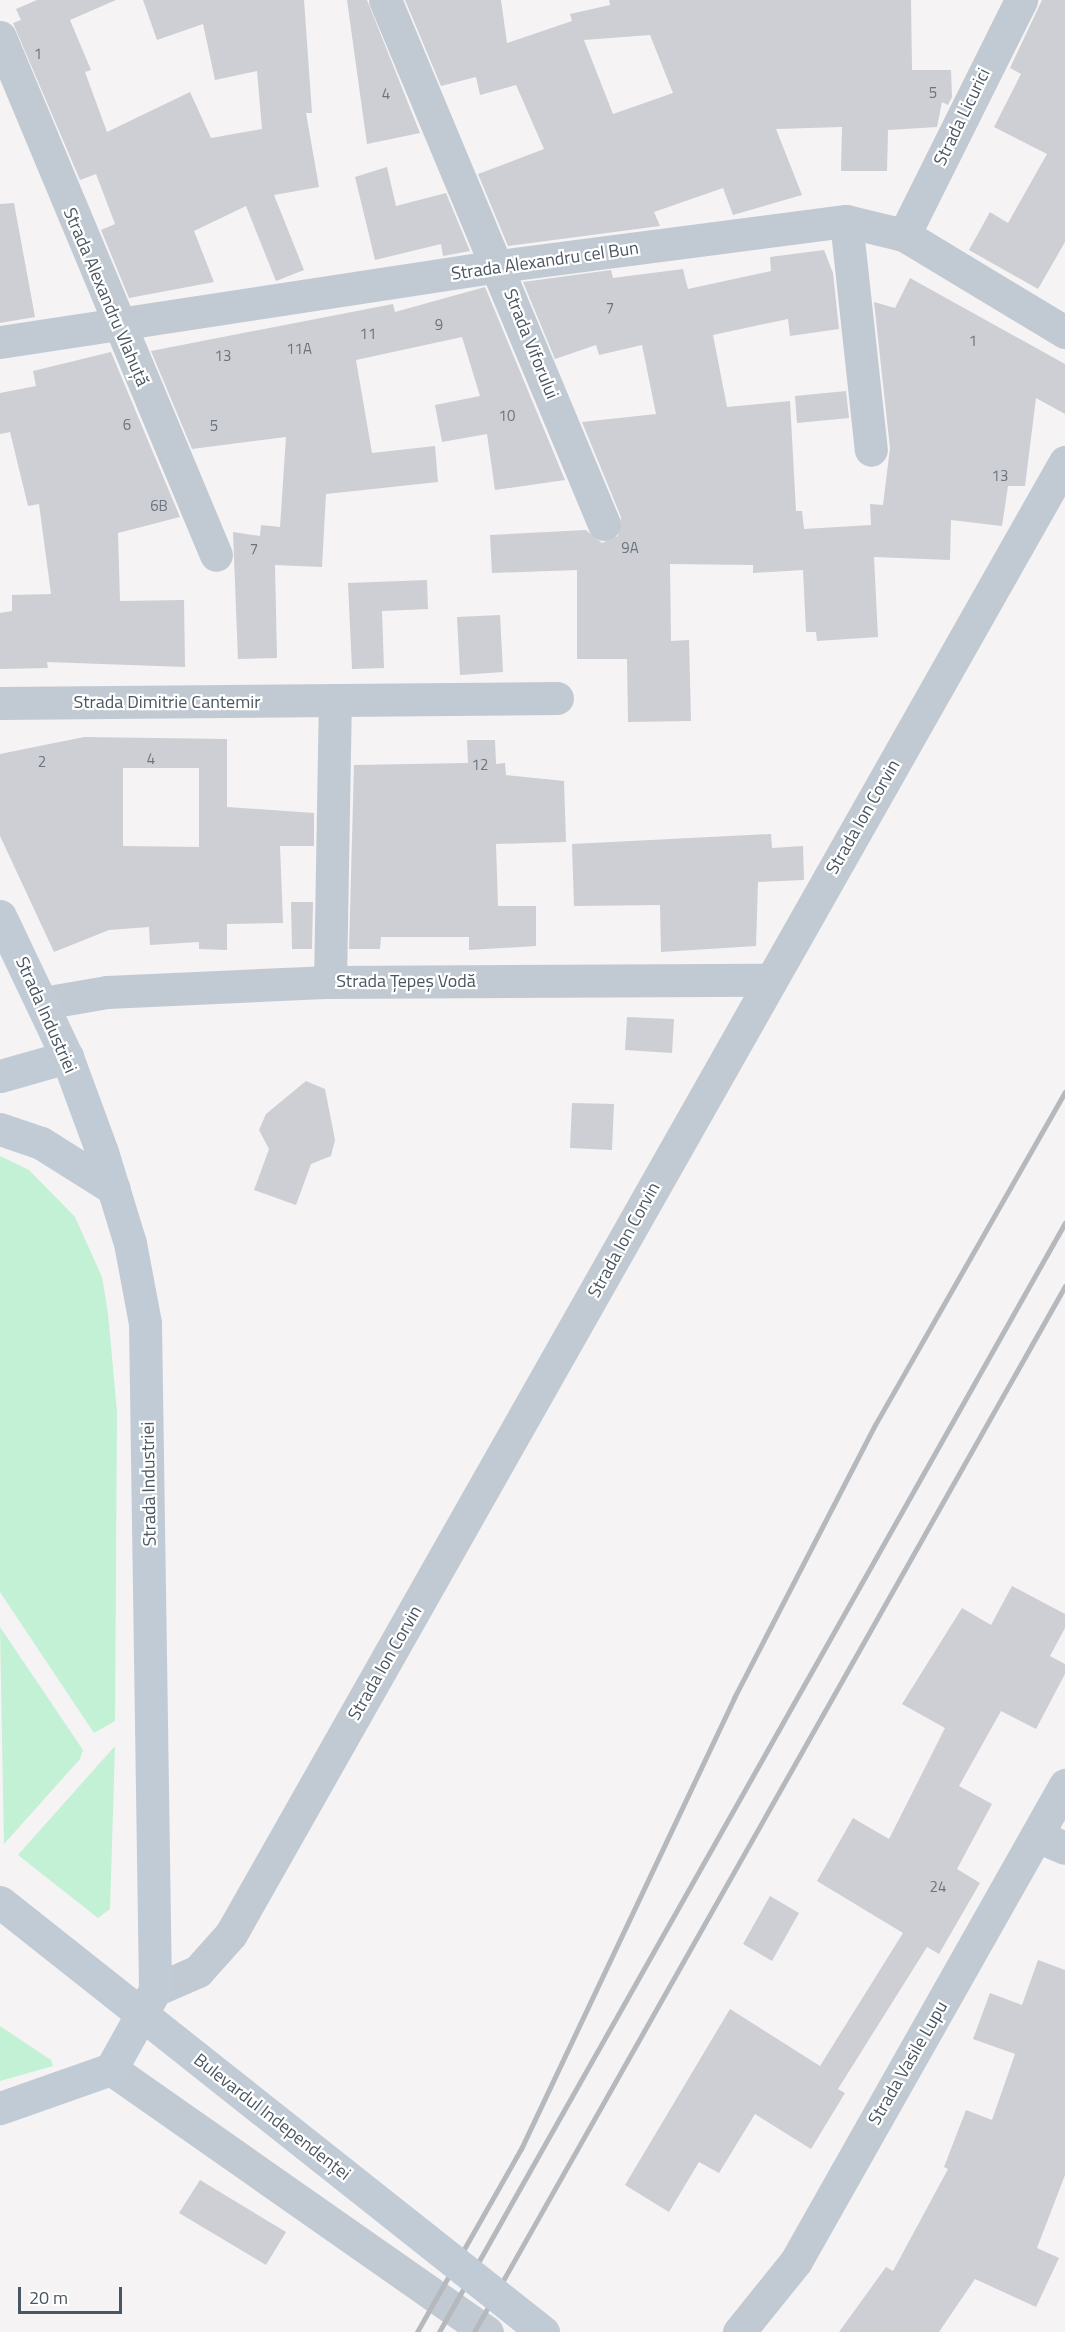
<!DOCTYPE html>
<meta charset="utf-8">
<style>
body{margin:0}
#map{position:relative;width:1065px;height:2332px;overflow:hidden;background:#f5f3f3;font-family:"Titillium Web",sans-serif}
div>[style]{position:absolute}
.green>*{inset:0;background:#c3f1d5}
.building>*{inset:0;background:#cdcfd5}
.street>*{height:33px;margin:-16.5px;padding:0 16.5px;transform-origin:16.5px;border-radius:16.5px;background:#c1cad2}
.secondary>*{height:33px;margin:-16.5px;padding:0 16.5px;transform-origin:16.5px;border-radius:16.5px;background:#c1cbd6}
.rail>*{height:4.5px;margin:-2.25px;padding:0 2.25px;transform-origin:2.25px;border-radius:2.25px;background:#b5b8bd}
.secondary-bridge>*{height:33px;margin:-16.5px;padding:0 16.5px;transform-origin:16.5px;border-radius:16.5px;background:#c1cbd6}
span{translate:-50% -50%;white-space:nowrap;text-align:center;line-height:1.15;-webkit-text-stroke:4.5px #fff;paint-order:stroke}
.number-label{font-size:15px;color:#6b747e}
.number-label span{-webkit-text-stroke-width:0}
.street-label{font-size:18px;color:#4a5661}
.scale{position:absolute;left:18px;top:2287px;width:104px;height:27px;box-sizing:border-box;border:3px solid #4a5661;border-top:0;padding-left:8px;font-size:18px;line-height:21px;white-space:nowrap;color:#4a5661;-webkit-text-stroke:4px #fff;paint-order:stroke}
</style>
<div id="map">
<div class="green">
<div style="clip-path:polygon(0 1156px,29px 1170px,75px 1217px,102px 1277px,108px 1313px,117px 1412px,115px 1721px,94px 1733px,0 1592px)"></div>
<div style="clip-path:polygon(0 1627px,83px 1750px,80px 1759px,4px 1844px)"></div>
<div style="clip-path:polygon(115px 1746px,110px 1909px,98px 1918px,18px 1855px)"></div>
<div style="clip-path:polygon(0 2026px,51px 2060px,53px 2066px,0 2081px)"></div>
</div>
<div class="building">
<div style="clip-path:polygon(37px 0,116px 0,70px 20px,91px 70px,85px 72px,107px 132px,190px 92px,211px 138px,262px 129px,257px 71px,215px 80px,203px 24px,157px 40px,143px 0,304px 0,312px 113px,306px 113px,319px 187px,274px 195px,304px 270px,276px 281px,246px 206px,194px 231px,214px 282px,129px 298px,101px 230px,115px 224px,96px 174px,80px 180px,13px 23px,21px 20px,16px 9px)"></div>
<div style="clip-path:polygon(347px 0,367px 0,420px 133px,367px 144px)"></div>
<div style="clip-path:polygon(evenodd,405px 0,501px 0,507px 43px,572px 21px,570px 14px,610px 5px,609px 0,911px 0,912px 70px,951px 70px,952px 97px,948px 105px,942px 102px,937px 127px,888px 130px,887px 171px,841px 171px,842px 127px,776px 129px,802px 195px,733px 215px,723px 188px,654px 212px,660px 226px,508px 246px,478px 174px,544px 149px,516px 85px,480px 95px,476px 77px,441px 86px,405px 0,650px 35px,673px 93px,613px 114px,584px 40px,650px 35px)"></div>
<div style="clip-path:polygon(1042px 0,1065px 0,1065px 242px,1038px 289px,969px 250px,990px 212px,1008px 223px,1047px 154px,994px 127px,1021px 74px,1010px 68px)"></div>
<div style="clip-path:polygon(387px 167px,396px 206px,446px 193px,470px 251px,443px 256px,441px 244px,375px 260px,355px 177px)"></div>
<div style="clip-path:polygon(14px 203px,35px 317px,0 323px,0 204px)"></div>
<div style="clip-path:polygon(824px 250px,833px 273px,839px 329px,790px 336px,788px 319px,713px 335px,727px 407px,790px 401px,796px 511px,802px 511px,804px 529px,871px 525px,870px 504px,883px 505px,890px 448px,874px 302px,895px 308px,910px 278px,1065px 364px,1065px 414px,1036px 398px,1025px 486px,1008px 486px,1002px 526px,951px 520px,950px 560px,874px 557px,878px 637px,817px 641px,816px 632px,806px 632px,803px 570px,753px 573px,753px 565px,670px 564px,671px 641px,689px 640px,691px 721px,628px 722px,627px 659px,577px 659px,577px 570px,492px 573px,490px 535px,586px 530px,602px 543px,618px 536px,621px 517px,582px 422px,656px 414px,642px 345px,599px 355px,596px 345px,555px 359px,523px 282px,611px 270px,613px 278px,683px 269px,688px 289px,771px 271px,770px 257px)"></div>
<div style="clip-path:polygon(485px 287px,565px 480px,495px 490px,487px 434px,442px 442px,435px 405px,480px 396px,462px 337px,356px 360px,372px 453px,435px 446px,438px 482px,326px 494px,322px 567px,275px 565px,277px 658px,238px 659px,233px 532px,260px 536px,261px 525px,280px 527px,286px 437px,192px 449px,151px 351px,393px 304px,395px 312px)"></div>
<div style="clip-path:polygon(111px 352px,180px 517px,118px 533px,120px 601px,184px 600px,185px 667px,47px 662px,48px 668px,0 669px,0 613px,12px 611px,12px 595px,51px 594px,39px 504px,28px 506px,10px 432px,0 434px,0 393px,36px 386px,33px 371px)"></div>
<div style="clip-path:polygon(846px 391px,849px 418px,797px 423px,795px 396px)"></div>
<div style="clip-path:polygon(427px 580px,428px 609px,382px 611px,384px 668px,352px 669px,348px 583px)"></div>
<div style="clip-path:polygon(500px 615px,503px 672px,460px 675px,457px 617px)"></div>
<div style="clip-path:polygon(evenodd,84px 737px,227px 739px,227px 807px,314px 813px,314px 846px,280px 846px,283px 923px,227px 924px,227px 950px,199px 949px,199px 942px,150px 945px,149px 927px,109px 930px,54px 952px,0 836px,0 754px,84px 737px,123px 768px,199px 768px,199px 847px,123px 846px,123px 768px)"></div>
<div style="clip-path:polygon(467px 740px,495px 740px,496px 764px,505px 763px,506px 775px,564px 781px,566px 842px,496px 844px,498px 906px,536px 906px,536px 946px,469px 950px,469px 937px,381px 937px,380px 949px,349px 949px,354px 765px,468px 763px)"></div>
<div style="clip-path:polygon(771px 834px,772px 848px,803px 846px,804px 880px,758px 882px,756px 946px,661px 952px,660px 905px,574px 906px,572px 844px)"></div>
<div style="clip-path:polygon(291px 902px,313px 902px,312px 949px,292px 949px)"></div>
<div style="clip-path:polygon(627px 1017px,674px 1019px,672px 1053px,625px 1050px)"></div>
<div style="clip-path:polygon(306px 1081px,325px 1089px,335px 1140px,331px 1156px,311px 1164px,296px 1205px,254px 1190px,269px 1149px,259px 1130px,266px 1114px)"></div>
<div style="clip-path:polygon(572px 1103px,614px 1104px,612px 1150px,570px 1148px)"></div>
<div style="clip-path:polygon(1012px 1586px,1065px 1614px,1065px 1628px,1050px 1656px,1065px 1664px,1065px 1674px,1036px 1729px,1001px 1711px,959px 1786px,992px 1804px,957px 1869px,980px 1883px,939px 1954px,927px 1947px,838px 2089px,845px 2093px,811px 2149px,755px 2114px,719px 2173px,699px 2162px,669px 2212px,625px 2185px,730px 2009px,820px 2066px,903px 1933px,817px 1881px,853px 1818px,889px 1839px,945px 1728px,902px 1704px,962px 1608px,991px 1625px)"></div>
<div style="clip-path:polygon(770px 1896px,799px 1913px,772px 1961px,743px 1944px)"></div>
<div style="clip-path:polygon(1038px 1960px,1065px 1970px,1065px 2175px,1037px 2248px,1059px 2258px,1036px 2307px,975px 2279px,939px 2332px,839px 2332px,886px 2267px,893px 2271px,948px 2169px,944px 2167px,966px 2110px,992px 2120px,1015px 2054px,973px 2039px,990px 1993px,1022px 2005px)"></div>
<div style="clip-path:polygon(200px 2180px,286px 2232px,266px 2265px,179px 2213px)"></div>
</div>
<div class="street">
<div style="left:385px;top:0;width:568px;rotate:67.32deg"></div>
<div style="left:0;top:37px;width:561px;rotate:67.36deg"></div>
<div style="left:846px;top:221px;width:230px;rotate:83.8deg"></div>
<div style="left:904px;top:235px;width:263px;rotate:-63.5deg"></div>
<div style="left:0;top:342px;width:505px;rotate:-8.66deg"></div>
<div style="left:499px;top:266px;width:350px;rotate:-7.4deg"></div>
<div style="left:846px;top:221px;width:60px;rotate:13.6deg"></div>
<div style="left:904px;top:235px;width:188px;rotate:31.1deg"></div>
<div style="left:0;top:703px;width:557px;rotate:-0.51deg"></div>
<div style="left:330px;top:982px;width:282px;rotate:-89deg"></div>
<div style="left:43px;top:1003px;width:65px;rotate:-9.8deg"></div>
<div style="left:107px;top:992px;width:223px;rotate:-2.6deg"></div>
<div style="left:330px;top:982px;width:441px;rotate:-0.3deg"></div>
<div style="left:1037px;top:1836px;width:30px;rotate:23deg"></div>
<div style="left:155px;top:1990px;width:47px;rotate:-23.8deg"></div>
<div style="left:198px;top:1971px;width:50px;rotate:-48.3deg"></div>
<div style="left:231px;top:1934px;width:1692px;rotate:-60.47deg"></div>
<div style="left:111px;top:2069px;width:459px;rotate:35deg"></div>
<div style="left:739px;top:2332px;width:91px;rotate:-51.2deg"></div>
<div style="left:796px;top:2261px;width:547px;rotate:-60.53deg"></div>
</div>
<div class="secondary">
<div style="left:0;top:916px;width:156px;rotate:64.6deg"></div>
<div style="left:67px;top:1057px;width:101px;rotate:69.8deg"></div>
<div style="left:102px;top:1152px;width:95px;rotate:72.9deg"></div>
<div style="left:130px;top:1243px;width:81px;rotate:79.4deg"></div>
<div style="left:145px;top:1323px;width:667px;rotate:89.14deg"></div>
<div style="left:155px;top:1990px;width:90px;rotate:119.1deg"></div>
<div style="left:111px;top:2069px;width:118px;rotate:160.6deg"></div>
<div style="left:0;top:1076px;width:70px;rotate:-15.8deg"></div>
<div style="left:0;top:1129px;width:43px;rotate:18.9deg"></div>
<div style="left:41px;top:1143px;width:86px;rotate:32.2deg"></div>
</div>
<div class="rail">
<div style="left:417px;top:2332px;width:210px;rotate:-60.4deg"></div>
<div style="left:521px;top:2149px;width:499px;rotate:-64.7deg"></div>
<div style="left:734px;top:1698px;width:307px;rotate:-62.7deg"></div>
<div style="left:875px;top:1425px;width:383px;rotate:-60.3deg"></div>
<div style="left:439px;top:2332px;width:1273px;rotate:-60.56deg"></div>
<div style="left:474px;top:2332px;width:1201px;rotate:-60.53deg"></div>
</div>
<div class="secondary-bridge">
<div style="left:0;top:1902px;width:693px;rotate:38.38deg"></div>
</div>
<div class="number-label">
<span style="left:38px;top:54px">1</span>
<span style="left:933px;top:93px">5</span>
<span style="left:386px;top:94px">4</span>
<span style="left:610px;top:308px">7</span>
<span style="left:439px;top:325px">9</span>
<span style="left:368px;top:334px">11</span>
<span style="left:973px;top:341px">1</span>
<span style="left:299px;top:349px">11A</span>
<span style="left:223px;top:356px">13</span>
<span style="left:507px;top:416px">10</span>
<span style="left:127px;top:425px">6</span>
<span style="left:214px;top:426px">5</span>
<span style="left:1000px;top:476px">13</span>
<span style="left:159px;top:506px">6B</span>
<span style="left:630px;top:548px">9A</span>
<span style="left:254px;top:549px">7</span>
<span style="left:151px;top:759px">4</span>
<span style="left:42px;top:762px">2</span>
<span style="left:480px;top:765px">12</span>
<span style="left:938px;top:1887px">24</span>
</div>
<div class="street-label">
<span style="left:962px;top:117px;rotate:-64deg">Strada Licurici</span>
<span style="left:545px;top:261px;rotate:-8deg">Strada Alexandru cel Bun</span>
<span style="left:106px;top:297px;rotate:67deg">Strada Alexandru Vlahuță</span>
<span style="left:531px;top:344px;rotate:68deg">Strada Viforului</span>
<span style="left:167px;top:702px">Strada Dimitrie Cantemir</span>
<span style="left:863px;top:817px;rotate:-60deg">Strada Ion Corvin</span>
<span style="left:406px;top:981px">Strada Țepeș Vodă</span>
<span style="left:46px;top:1015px;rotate:66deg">Strada Industriei</span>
<span style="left:624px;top:1240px;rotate:-61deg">Strada Ion Corvin</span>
<span style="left:149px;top:1484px;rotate:-91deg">Strada Industriei</span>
<span style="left:385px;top:1663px;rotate:-60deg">Strada Ion Corvin</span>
<span style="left:908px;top:2063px;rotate:-60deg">Strada Vasile Lupu</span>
<span style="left:272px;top:2117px;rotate:38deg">Bulevardul Independenței</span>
</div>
<div class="scale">20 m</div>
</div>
